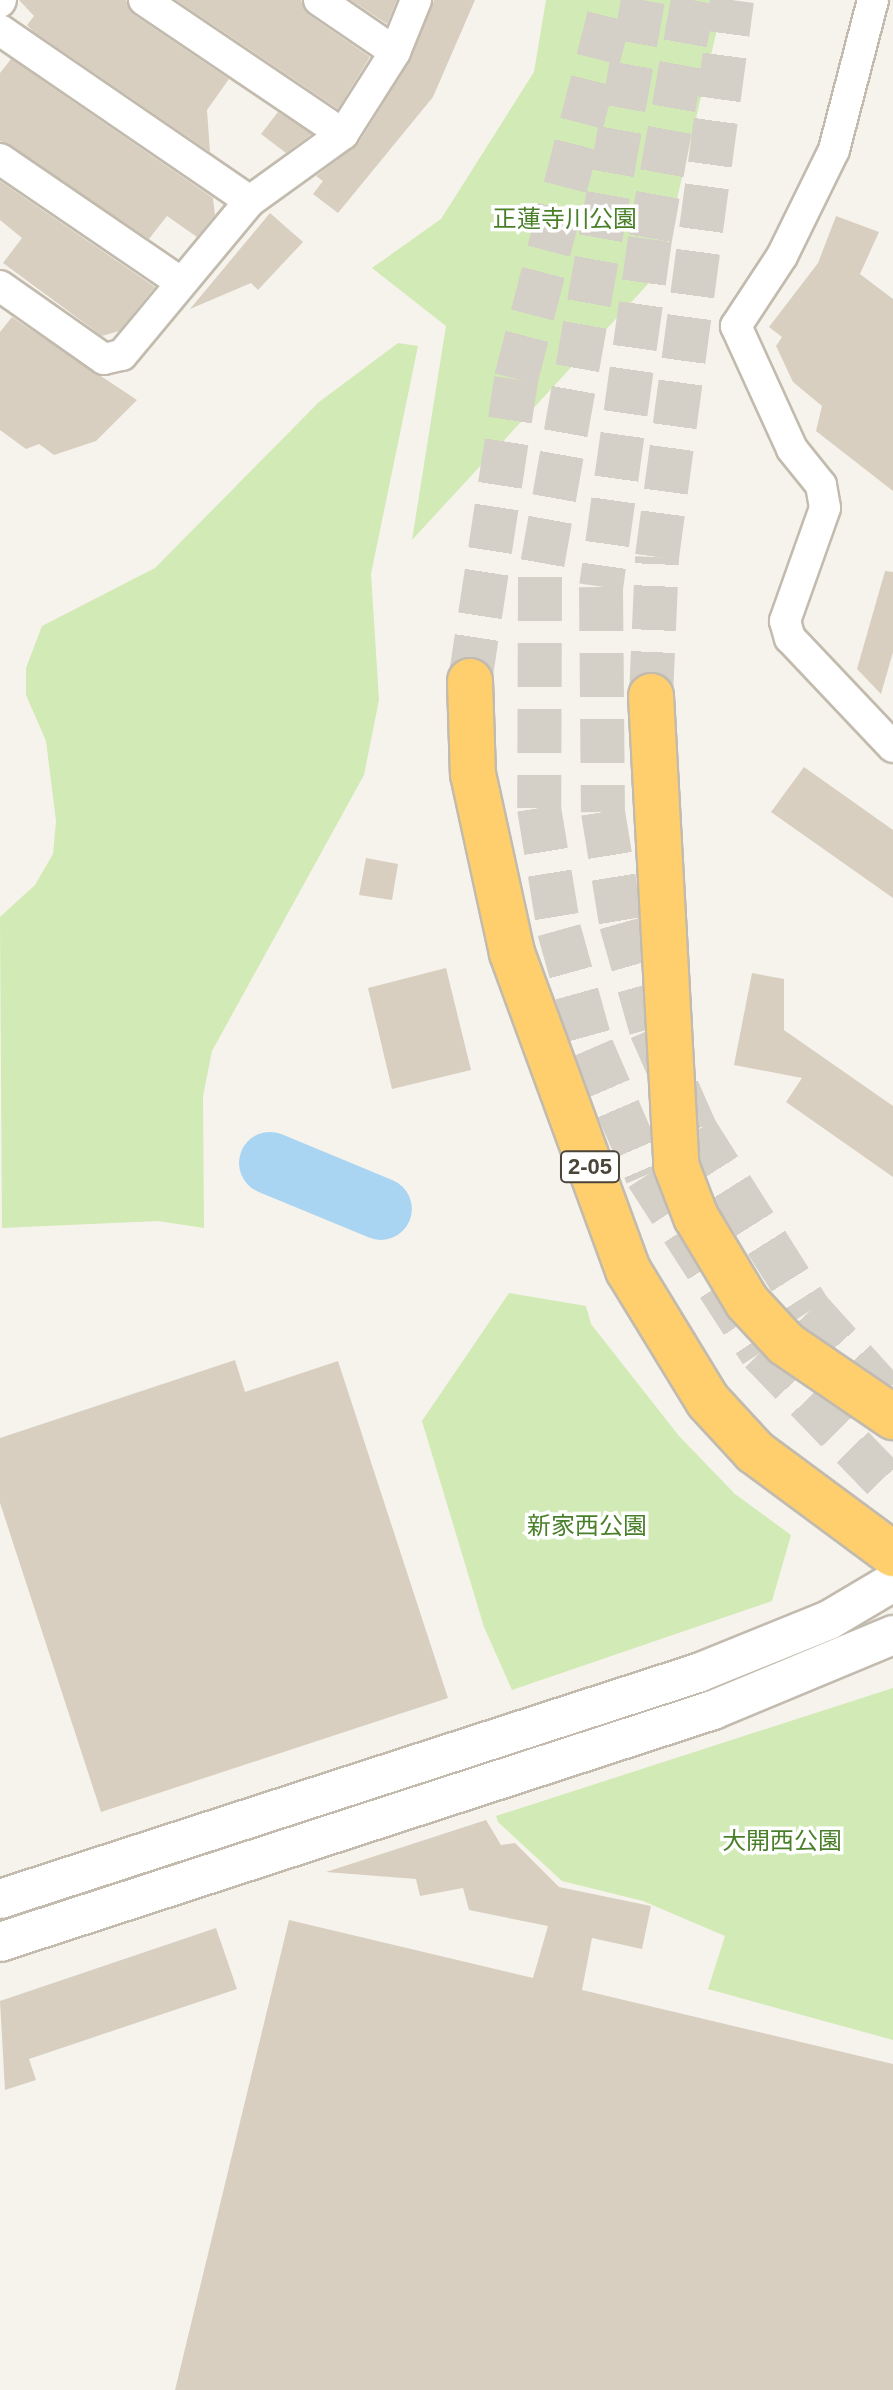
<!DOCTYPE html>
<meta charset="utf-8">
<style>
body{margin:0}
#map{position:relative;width:893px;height:2390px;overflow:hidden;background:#f6f3ec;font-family:Arial,"Noto Sans JP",sans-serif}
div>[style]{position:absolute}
.green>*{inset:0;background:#d2eab5}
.river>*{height:62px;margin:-31px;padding:0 31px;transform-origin:31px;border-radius:31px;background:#a9d4f2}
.building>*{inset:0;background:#d8cfc1}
.motorway-tunnel>*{height:44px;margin-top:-22px;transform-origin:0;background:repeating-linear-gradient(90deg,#d4d0c8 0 44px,transparent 0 66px)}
.roads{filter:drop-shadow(2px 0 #c2bbae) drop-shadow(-2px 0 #c2bbae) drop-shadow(0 2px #c2bbae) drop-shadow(0 -2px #c2bbae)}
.minor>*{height:30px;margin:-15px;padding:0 15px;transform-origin:15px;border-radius:15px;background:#fff}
.tertiary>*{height:38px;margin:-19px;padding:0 19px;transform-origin:19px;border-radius:19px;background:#fff}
.motorway>*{height:44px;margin:-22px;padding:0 22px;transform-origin:22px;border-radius:22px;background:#ffcf6e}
span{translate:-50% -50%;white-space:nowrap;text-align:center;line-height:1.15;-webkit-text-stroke:7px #fff;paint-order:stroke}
.shield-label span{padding:2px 6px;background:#fff;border:2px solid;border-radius:6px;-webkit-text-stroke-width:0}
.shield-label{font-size:22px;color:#4b4439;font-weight:700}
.park-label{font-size:24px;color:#4a7f2a}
</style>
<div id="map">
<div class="green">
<div style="clip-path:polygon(546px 0,724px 0,660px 271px,412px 540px,446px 326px,372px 268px,441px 219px,534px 72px)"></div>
<div style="clip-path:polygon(398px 343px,418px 346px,371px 574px,379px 700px,364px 775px,212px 1051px,203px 1096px,204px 1228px,158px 1221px,2px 1228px,0 917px,35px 885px,53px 854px,56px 821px,46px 741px,26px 695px,26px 668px,42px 626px,155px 568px,319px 402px)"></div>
<div style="clip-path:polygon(509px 1293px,586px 1306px,591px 1324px,679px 1436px,735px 1494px,791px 1535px,772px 1601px,512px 1690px,484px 1627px,422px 1421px)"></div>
<div style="clip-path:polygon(893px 1688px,893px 2040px,708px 1989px,725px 1936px,643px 1901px,562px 1881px,498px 1822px,496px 1816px)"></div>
</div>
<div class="river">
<div style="left:270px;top:1163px;width:120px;rotate:22.5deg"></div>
</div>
<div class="building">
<div style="clip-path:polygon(19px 0,126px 0,134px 15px,229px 79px,207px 110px,210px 152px,33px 31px,27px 25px,34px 16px)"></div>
<div style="clip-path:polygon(176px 0,301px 0,309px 15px,370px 57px,338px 109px)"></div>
<div style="clip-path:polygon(351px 0,397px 0,387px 24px)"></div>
<div style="clip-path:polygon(434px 0,475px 0,433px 97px,338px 213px,313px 194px,323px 181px,316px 176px,358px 144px,410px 61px)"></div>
<div style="clip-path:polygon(11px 59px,213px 198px,215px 215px,197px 237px,167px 216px,149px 239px,0 141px,0 73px)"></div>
<div style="clip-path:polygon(278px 112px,312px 134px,286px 153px,261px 134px)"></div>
<div style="clip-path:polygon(0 181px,155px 287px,119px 331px,102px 336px,3px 263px,22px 238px,0 220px)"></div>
<div style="clip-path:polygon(270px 213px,303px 242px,258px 290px,251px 283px,190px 309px)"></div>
<div style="clip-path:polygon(836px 216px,879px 232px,860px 274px,893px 299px,893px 491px,816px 431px,822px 406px,793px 382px,776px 346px,782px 337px,769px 327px,818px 263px)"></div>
<div style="clip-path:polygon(12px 317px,137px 400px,96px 441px,54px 455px,39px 444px,26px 449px,0 430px,0 332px)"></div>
<div style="clip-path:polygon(885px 571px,893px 572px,893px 652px,881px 694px,857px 669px)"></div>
<div style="clip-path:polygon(804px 767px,893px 830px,893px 898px,771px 812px)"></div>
<div style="clip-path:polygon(366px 858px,398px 864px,392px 900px,359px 895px)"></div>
<div style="clip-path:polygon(446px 968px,471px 1070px,392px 1089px,368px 988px)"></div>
<div style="clip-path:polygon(752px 973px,784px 979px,784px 1030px,893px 1106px,893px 1177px,786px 1102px,802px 1078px,734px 1065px)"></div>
<div style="clip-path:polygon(235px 1360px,245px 1392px,338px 1361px,448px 1698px,101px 1812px,0 1503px,0 1438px)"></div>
<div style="clip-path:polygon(486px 1820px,501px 1845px,515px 1843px,559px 1887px,651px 1906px,642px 1949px,592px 1938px,582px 1990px,893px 2064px,893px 2390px,175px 2390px,289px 1920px,533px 1978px,548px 1926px,469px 1910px,463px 1888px,420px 1896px,416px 1879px,326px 1872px)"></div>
<div style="clip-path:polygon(216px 1928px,237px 1989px,29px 2059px,36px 2080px,5px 2090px,0 2001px)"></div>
</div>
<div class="motorway-tunnel">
<div style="left:643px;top:0;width:586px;rotate:100.12deg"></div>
<div style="left:540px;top:577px;width:231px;rotate:90.2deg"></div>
<div style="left:539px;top:808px;width:124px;rotate:80.7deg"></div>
<div style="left:559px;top:930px;width:123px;rotate:74.4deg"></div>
<div style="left:592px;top:1048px;width:138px;rotate:66.6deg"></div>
<div style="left:647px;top:1175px;width:211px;rotate:57.2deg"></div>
<div style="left:761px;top:1352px;width:190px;rotate:46.1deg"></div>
<div style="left:693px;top:0;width:243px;rotate:100.2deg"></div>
<div style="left:650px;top:239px;width:351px;rotate:98deg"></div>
<div style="left:601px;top:587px;width:225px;rotate:89.5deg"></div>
<div style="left:603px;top:812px;width:112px;rotate:80.8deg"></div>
<div style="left:621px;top:923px;width:110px;rotate:74.2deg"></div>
<div style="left:651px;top:1029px;width:111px;rotate:66.2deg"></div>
<div style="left:696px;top:1131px;width:213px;rotate:57.7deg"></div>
<div style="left:810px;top:1311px;width:124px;rotate:47.9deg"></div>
<div style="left:470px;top:681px;width:305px;rotate:-81.3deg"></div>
<div style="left:516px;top:379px;width:391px;rotate:-75.6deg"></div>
<div style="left:651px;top:696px;width:139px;rotate:-87.5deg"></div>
<div style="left:657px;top:557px;width:562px;rotate:-82.33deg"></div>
</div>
<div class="roads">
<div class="minor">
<div style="left:144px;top:0;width:240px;rotate:34deg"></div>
<div style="left:319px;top:0;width:92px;rotate:34.4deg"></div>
<div style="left:873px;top:0;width:155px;rotate:104.6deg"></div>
<div style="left:834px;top:150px;width:118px;rotate:116.1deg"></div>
<div style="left:782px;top:256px;width:84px;rotate:123.3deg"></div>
<div style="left:736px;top:326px;width:135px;rotate:65.5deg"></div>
<div style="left:792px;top:449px;width:46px;rotate:51.1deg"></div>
<div style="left:821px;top:485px;width:23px;rotate:80deg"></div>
<div style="left:825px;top:508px;width:120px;rotate:109.5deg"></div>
<div style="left:785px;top:621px;width:18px;rotate:74deg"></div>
<div style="left:790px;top:638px;width:150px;rotate:46.6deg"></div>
<div style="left:0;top:2px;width:2px;rotate:-63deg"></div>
<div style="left:0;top:30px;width:303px;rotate:34.4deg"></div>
<div style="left:0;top:159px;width:218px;rotate:34.3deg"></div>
<div style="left:0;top:286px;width:127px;rotate:35.1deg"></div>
<div style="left:104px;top:359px;width:18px;rotate:-13deg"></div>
<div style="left:122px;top:355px;width:200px;rotate:-50.3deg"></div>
<div style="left:250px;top:201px;width:115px;rotate:-35.8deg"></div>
<div style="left:343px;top:134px;width:97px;rotate:-57.6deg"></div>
<div style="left:395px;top:52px;width:56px;rotate:-68deg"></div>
</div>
<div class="tertiary">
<div style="left:0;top:1899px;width:734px;rotate:-17.94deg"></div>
<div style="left:698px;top:1673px;width:141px;rotate:-22deg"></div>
<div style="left:829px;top:1620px;width:74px;rotate:-30.7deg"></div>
<div style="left:0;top:1942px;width:750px;rotate:-18.02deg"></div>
<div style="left:713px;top:1710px;width:195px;rotate:-22.6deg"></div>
</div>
<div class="motorway">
<div style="left:470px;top:681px;width:93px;rotate:88.2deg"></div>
<div style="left:473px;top:774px;width:183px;rotate:77.7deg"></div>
<div style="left:512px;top:953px;width:338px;rotate:69.9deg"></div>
<div style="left:628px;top:1270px;width:153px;rotate:58.6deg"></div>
<div style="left:708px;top:1401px;width:69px;rotate:47.3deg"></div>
<div style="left:755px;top:1452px;width:172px;rotate:36.5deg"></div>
<div style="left:651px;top:696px;width:470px;rotate:86.9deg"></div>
<div style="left:676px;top:1165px;width:56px;rotate:69deg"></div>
<div style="left:696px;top:1217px;width:99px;rotate:59deg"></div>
<div style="left:747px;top:1302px;width:57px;rotate:47.1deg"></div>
<div style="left:786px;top:1344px;width:130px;rotate:34.3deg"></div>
</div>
</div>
<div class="shield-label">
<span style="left:590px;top:1167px">2-05</span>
</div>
<div class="park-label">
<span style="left:565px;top:219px">正蓮寺川公園</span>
<span style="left:587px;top:1526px">新家西公園</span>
<span style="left:782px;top:1841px">大開西公園</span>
</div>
</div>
